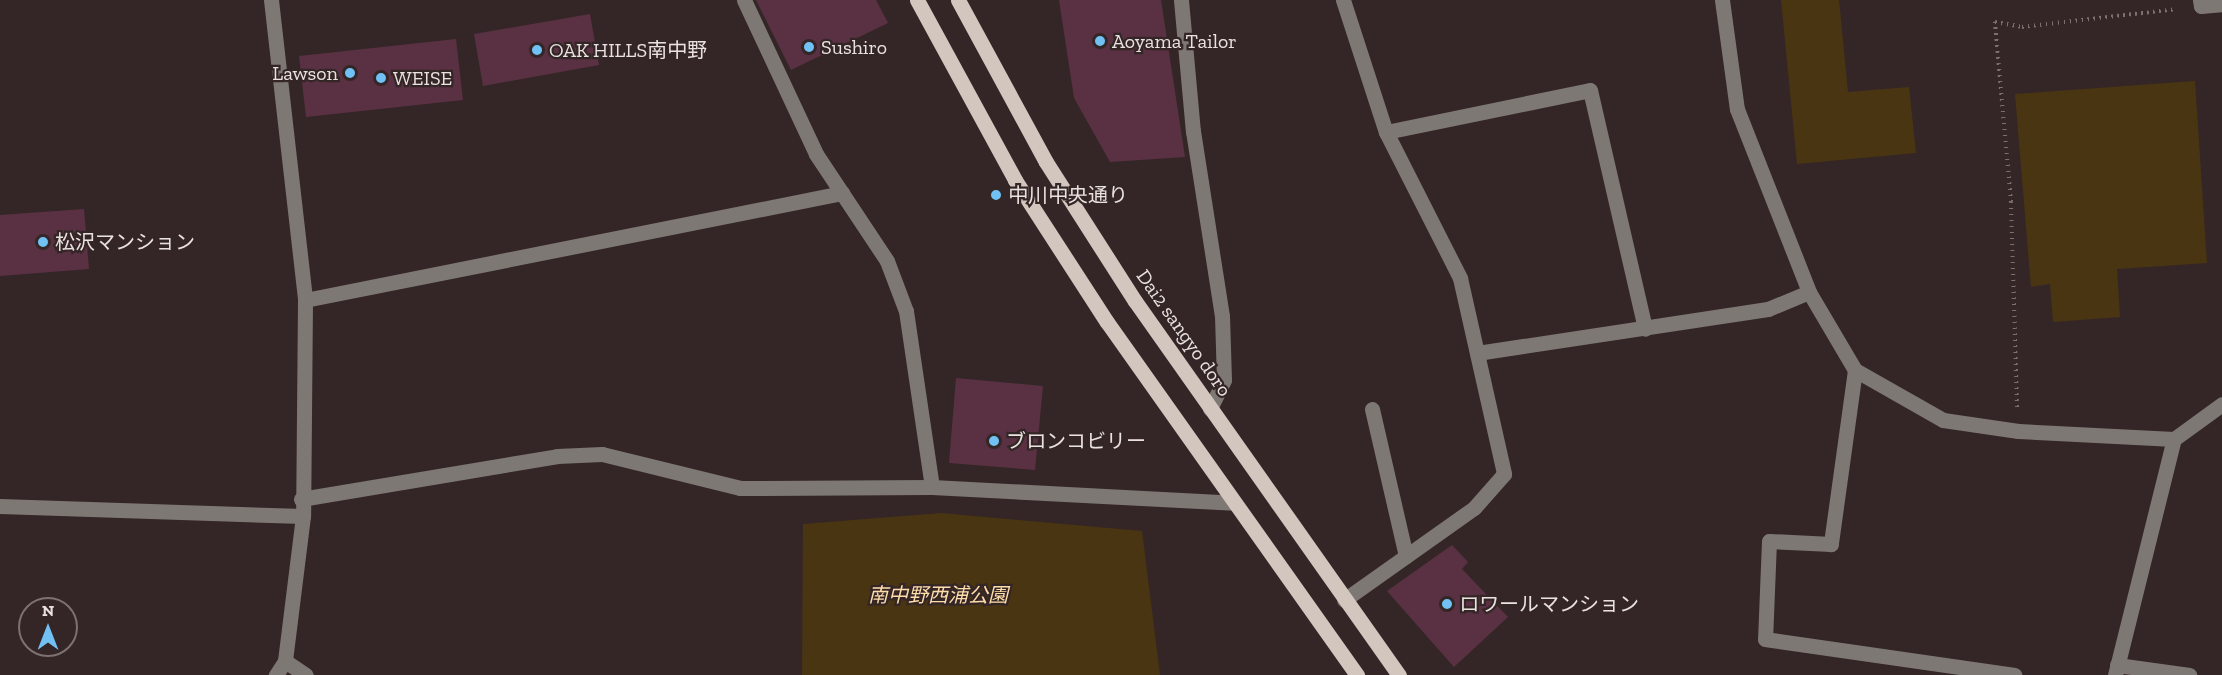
<!DOCTYPE html>
<meta charset="utf-8">
<style>
body{margin:0}
#map{position:relative;width:2222px;height:675px;overflow:hidden;background:#342626;font-family:"Zilla Slab","Noto Sans JP",serif}
div>[style]{position:absolute}
.green>*{inset:0;background:#493512}
.building>*{inset:0;background:#5a3143}
.path>*{height:4px;margin-top:-2px;transform-origin:0;background:repeating-linear-gradient(90deg,#7b6f6f 0 1.5px,transparent 0 6px)}
.minor>*{height:15px;margin:-7.5px;padding:0 7.5px;transform-origin:7.5px;border-radius:7.5px;background:#7e7874}
.major>*{height:15px;margin:-7.5px;padding:0 7.5px;transform-origin:7.5px;border-radius:7.5px;background:#d3c6bf}
.dots>*{width:16px;height:16px;translate:-50% -50%;box-sizing:border-box;border:3px solid #342626;border-radius:50%}
span{translate:-50% -50%;white-space:nowrap;text-align:center;line-height:1.15;-webkit-text-stroke:4.5px #342626;paint-order:stroke}
.poi-label{font-size:20px;color:#eae1e1}
.left{translate:0 -50%;text-align:left}
.right{translate:-100% -50%;text-align:right}
.street-label{font-size:20px;color:#eae1e1}
.park-label{font-size:20px;color:#fedcaa;font-style:italic}
.north{position:absolute;left:18px;top:597px;width:60px;height:60px;box-sizing:border-box;background:#342626;border:2px solid #7d7171;border-radius:50%;rotate:0deg;font-size:16px;font-weight:700;line-height:24px;text-align:center;color:#eae1e1}
.north::after{content:'';display:block;margin:auto;width:21px;height:27px;background:#71c1f5;clip-path:polygon(50% 0,100% 100%,50% 72%,0 100%)}
</style>
<div id="map">
<div class="green">
<div style="clip-path:polygon(1781px 0,1839px 0,1848px 92px,1909px 87px,1916px 153px,1797px 164px)"></div>
<div style="clip-path:polygon(2195px 81px,2207px 263px,2117px 269px,2120px 317px,2053px 322px,2050px 284px,2031px 287px,2015px 94px)"></div>
<div style="clip-path:polygon(941px 513px,1142px 531px,1160px 675px,802px 675px,803px 524px)"></div>
</div>
<div class="building">
<div style="clip-path:polygon(756px 0,876px 0,888px 23px,791px 70px)"></div>
<div style="clip-path:polygon(1059px 0,1161px 0,1185px 157px,1110px 162px,1074px 98px)"></div>
<div style="clip-path:polygon(590px 14px,599px 65px,483px 86px,474px 34px)"></div>
<div style="clip-path:polygon(456px 39px,463px 100px,306px 117px,299px 56px)"></div>
<div style="clip-path:polygon(84px 209px,89px 269px,0 276px,0 215px)"></div>
<div style="clip-path:polygon(956px 378px,1043px 386px,1035px 470px,949px 463px)"></div>
<div style="clip-path:polygon(1452px 545px,1468px 562px,1462px 569px,1508px 617px,1454px 667px,1387px 591px)"></div>
</div>
<div class="path">
<div style="left:2017px;top:407px;width:205px;rotate:-91.7deg"></div>
<div style="left:2011px;top:202px;width:181px;rotate:-95.1deg"></div>
<div style="left:1995px;top:22px;width:27px;rotate:10deg"></div>
<div style="left:2022px;top:27px;width:156px;rotate:-6.6deg"></div>
</div>
<div class="minor">
<div style="left:271px;top:0;width:302px;rotate:83.5deg"></div>
<div style="left:305px;top:300px;width:216px;rotate:90.5deg"></div>
<div style="left:303px;top:516px;width:146px;rotate:97.1deg"></div>
<div style="left:285px;top:661px;width:17px;rotate:123deg"></div>
<div style="left:744px;top:0;width:170px;rotate:64.9deg"></div>
<div style="left:816px;top:154px;width:128px;rotate:56.4deg"></div>
<div style="left:887px;top:261px;width:53px;rotate:69.2deg"></div>
<div style="left:906px;top:311px;width:178px;rotate:81.6deg"></div>
<div style="left:1181px;top:0;width:132px;rotate:84.8deg"></div>
<div style="left:1193px;top:131px;width:187px;rotate:81.1deg"></div>
<div style="left:1222px;top:316px;width:64px;rotate:88.2deg"></div>
<div style="left:1224px;top:380px;width:32px;rotate:116deg"></div>
<div style="left:1343px;top:0;width:139px;rotate:72deg"></div>
<div style="left:1386px;top:132px;width:164px;rotate:63.1deg"></div>
<div style="left:1460px;top:278px;width:201px;rotate:77.3deg"></div>
<div style="left:1504px;top:474px;width:45px;rotate:131.4deg"></div>
<div style="left:1474px;top:508px;width:159px;rotate:144.7deg"></div>
<div style="left:1722px;top:0;width:110px;rotate:82.2deg"></div>
<div style="left:1737px;top:109px;width:197px;rotate:68.5deg"></div>
<div style="left:2200px;top:0;width:6px;rotate:81deg"></div>
<div style="left:2201px;top:6px;width:21px;rotate:-5deg"></div>
<div style="left:1386px;top:132px;width:208px;rotate:-11.6deg"></div>
<div style="left:1590px;top:90px;width:245px;rotate:77deg"></div>
<div style="left:305px;top:300px;width:548px;rotate:-11.27deg"></div>
<div style="left:1477px;top:353px;width:294px;rotate:-8.6deg"></div>
<div style="left:1768px;top:309px;width:44px;rotate:-22.5deg"></div>
<div style="left:1809px;top:292px;width:91px;rotate:59.5deg"></div>
<div style="left:1855px;top:370px;width:101px;rotate:29.6deg"></div>
<div style="left:1943px;top:420px;width:76px;rotate:8.3deg"></div>
<div style="left:2018px;top:431px;width:156px;rotate:2.9deg"></div>
<div style="left:1855px;top:370px;width:176px;rotate:97.9deg"></div>
<div style="left:1831px;top:544px;width:62px;rotate:-177.2deg"></div>
<div style="left:1769px;top:541px;width:98px;rotate:92.3deg"></div>
<div style="left:1765px;top:639px;width:252px;rotate:8.2deg"></div>
<div style="left:1372px;top:409px;width:151px;rotate:77deg"></div>
<div style="left:301px;top:499px;width:260px;rotate:-9.5deg"></div>
<div style="left:557px;top:456px;width:45px;rotate:-2.5deg"></div>
<div style="left:602px;top:454px;width:142px;rotate:13.8deg"></div>
<div style="left:740px;top:488px;width:192px;rotate:-0.3deg"></div>
<div style="left:932px;top:487px;width:302px;rotate:3deg"></div>
<div style="left:0;top:506px;width:303px;rotate:1.9deg"></div>
<div style="left:285px;top:661px;width:25px;rotate:34deg"></div>
<div style="left:2117px;top:665px;width:73px;rotate:7.9deg"></div>
<div style="left:2115px;top:675px;width:243px;rotate:-76deg"></div>
<div style="left:2174px;top:439px;width:59px;rotate:-36.1deg"></div>
</div>
<div class="major">
<div style="left:917px;top:0;width:205px;rotate:61.4deg"></div>
<div style="left:1015px;top:180px;width:169px;rotate:57.1deg"></div>
<div style="left:1107px;top:322px;width:433px;rotate:54.7deg"></div>
<div style="left:958px;top:0;width:184px;rotate:61.5deg"></div>
<div style="left:1046px;top:162px;width:165px;rotate:57.4deg"></div>
<div style="left:1135px;top:301px;width:458px;rotate:54.8deg"></div>
</div>
<div class="dots">
<div style="left:1100px;top:41px;background:#71c1f5"></div>
<div style="left:809px;top:47px;background:#71c1f5"></div>
<div style="left:537px;top:50px;background:#71c1f5"></div>
<div style="left:350px;top:73px;background:#71c1f5"></div>
<div style="left:381px;top:78px;background:#71c1f5"></div>
<div style="left:996px;top:195px;background:#71c1f5"></div>
<div style="left:43px;top:242px;background:#71c1f5"></div>
<div style="left:994px;top:441px;background:#71c1f5"></div>
<div style="left:1447px;top:604px;background:#71c1f5"></div>
</div>
<div class="poi-label">
<span class="left" style="left:1112px;top:41px">Aoyama Tailor</span>
<span class="left" style="left:821px;top:47px">Sushiro</span>
<span class="left" style="left:549px;top:50px">OAK HILLS南中野</span>
<span class="right" style="left:338px;top:73px">Lawson</span>
<span class="left" style="left:393px;top:78px">WEISE</span>
<span class="left" style="left:1008px;top:195px">中川中央通り</span>
<span class="left" style="left:55px;top:242px">松沢マンション</span>
<span class="left" style="left:1006px;top:441px">ブロンコビリー</span>
<span class="left" style="left:1459px;top:604px">ロワールマンション</span>
</div>
<div class="street-label">
<span style="left:1184px;top:333px;rotate:55deg">Dai2 sangyo doro</span>
</div>
<div class="park-label">
<span style="left:938px;top:595px">南中野西浦公園</span>
</div>
<div class="north">N</div>
</div>
